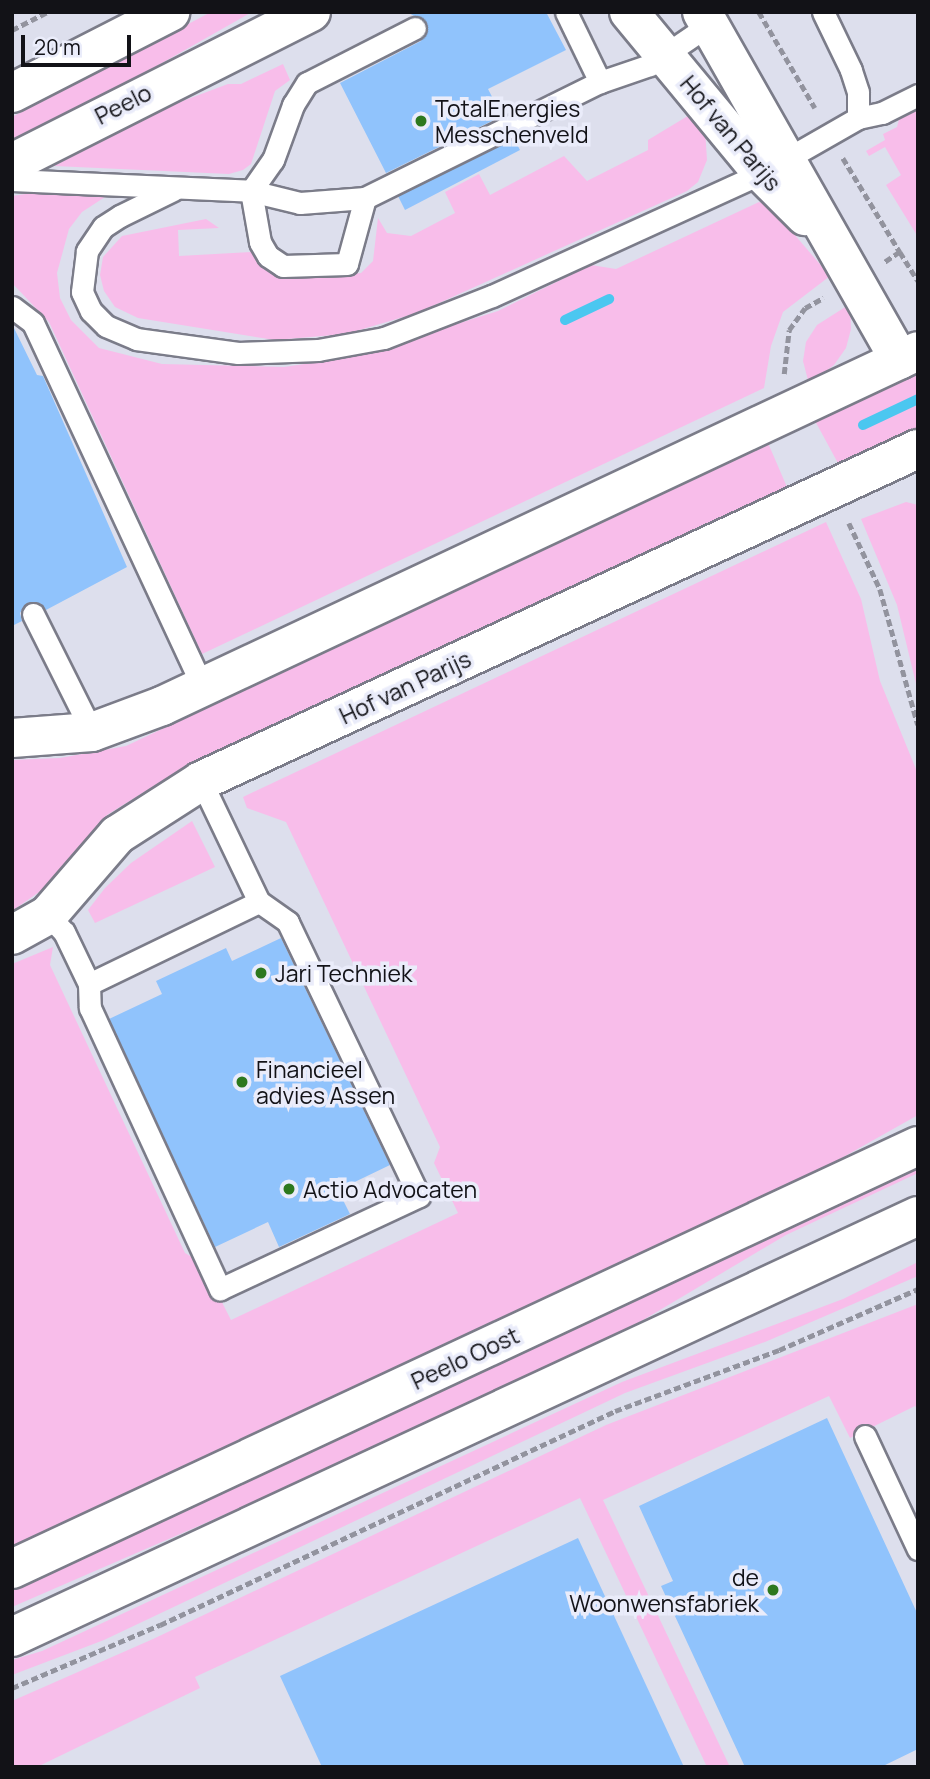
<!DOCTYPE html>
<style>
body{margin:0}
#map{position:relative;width:930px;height:1779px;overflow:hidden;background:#dddfed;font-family:Manrope,sans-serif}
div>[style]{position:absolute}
.green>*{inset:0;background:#f8bdea}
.stream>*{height:10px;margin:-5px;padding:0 5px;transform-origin:5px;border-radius:5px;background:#4bc7f0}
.building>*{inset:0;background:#90c3fc}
.path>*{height:4.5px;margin-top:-2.25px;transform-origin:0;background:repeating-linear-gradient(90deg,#92939e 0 7px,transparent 0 10.5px)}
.roads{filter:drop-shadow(2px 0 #7b7c89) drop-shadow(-2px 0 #7b7c89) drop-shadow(0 2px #7b7c89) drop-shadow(0 -2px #7b7c89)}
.lane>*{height:21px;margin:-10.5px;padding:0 10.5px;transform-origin:10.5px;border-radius:10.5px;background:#fff}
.street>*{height:38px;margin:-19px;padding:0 19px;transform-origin:19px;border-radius:19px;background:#fff}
.primary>*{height:38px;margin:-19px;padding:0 19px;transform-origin:19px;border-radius:19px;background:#fff}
.dots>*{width:19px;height:19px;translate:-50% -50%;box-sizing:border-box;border:4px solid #eaecfa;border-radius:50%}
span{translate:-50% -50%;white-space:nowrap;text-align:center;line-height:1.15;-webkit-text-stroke:7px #eaecfa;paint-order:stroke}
.street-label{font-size:23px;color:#121217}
.poi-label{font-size:23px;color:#121217}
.left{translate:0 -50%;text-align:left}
.right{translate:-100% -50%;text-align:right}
.frame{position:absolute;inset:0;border:14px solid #121217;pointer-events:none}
.scale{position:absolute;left:21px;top:35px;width:110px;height:32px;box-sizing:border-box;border:4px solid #121217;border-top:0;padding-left:9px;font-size:21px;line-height:24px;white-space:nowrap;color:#121217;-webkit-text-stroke:5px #eaecfa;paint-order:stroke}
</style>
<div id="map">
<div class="green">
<div style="clip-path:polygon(211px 12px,252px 12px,12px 148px,12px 117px)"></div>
<div style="clip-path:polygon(283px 64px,290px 80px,275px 91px,251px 164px,243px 170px,229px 174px,33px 165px,84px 138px,228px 84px,241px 84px)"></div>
<div style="clip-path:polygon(918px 104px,918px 237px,886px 185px,901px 175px,885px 147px,869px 156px,866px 151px,885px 140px,883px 134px,897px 127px,901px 112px)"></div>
<div style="clip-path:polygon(696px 111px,705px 129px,707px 160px,698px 182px,687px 191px,417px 313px,346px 334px,275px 340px,138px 318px,115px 307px,104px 291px,100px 275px,103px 257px,122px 236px,206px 219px,219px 228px,178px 230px,179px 256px,251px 252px,280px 273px,297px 278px,361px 273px,373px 261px,378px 218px,387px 233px,411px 236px,455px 213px,445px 192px,479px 174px,490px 195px,564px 156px,587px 181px,648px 150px,648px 140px)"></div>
<div style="clip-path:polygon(39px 192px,103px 192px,105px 197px,82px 212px,69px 229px,57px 273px,60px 298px,71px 320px,99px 348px,162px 364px,284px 367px,352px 357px,498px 311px,591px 265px,616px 269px,759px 202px,770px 206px,830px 276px,783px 312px,771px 346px,764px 388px,202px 654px,49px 322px,12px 283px,12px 196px)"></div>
<div style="clip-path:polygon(850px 304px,851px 329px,846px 348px,834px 365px,809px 384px,803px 361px,806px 342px,817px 325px)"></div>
<div style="clip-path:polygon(918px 372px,918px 429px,839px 465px,814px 419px)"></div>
<div style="clip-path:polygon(768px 443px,790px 494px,144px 792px,107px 815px,42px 890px,12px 911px,12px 760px,60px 758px,126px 746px)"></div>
<div style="clip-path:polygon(906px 502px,918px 505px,918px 692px,897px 605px,861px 519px)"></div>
<div style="clip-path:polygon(826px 522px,861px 599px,880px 681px,918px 774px,918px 1115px,751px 1209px,12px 1555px,12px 964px,53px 947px,50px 965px,185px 1253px,202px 1263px,231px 1320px,458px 1213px,434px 1163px,440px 1147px,286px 822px,247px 808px,243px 797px)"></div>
<div style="clip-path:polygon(192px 821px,215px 867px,95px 923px,88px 910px,105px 888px,131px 863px)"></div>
<div style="clip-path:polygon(918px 1158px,918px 1173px,786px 1235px,628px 1329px,271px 1498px,270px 1495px,12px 1607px,12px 1581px)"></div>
<div style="clip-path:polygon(918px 1262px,918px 1276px,765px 1342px,625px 1393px,104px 1640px,12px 1675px,12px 1660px,42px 1651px,622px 1382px,843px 1299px)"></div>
<div style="clip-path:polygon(918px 1304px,918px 1410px,915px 1406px,850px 1438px,829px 1396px,603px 1500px,730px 1767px,707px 1767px,580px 1498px,195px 1677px,200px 1688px,37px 1767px,12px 1767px,12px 1701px,153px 1639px,606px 1425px)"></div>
</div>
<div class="stream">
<div style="left:565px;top:320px;width:49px;rotate:-25.5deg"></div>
<div style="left:863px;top:425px;width:61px;rotate:-25.3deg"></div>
</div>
<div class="building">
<div style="clip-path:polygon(407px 12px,546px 12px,566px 50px,488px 89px,502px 116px,386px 173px,340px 83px,421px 41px,427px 23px)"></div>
<div style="clip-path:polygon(514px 139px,520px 150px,405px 210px,398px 196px)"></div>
<div style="clip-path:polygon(12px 324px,37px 375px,43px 376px,127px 567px,46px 610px,40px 603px,27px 603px,20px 613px,22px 621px,12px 626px)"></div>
<div style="clip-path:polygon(281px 938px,390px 1165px,338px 1190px,350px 1214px,279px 1247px,268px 1222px,215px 1247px,109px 1019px,162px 994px,156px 981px,226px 948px,232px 961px)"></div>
<div style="clip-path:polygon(827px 1418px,918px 1615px,918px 1749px,881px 1767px,745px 1767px,661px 1586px,673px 1581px,639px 1506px)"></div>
<div style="clip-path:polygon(578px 1538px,684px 1767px,322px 1767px,280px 1676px)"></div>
</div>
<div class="path">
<div style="left:759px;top:12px;width:111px;rotate:59.7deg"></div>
<div style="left:12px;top:30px;width:39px;rotate:-27deg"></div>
<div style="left:843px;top:158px;width:110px;rotate:58.8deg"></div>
<div style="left:900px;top:252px;width:18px;rotate:146deg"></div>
<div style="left:900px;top:252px;width:34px;rotate:58deg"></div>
<div style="left:784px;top:374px;width:44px;rotate:-83.5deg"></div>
<div style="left:789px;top:330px;width:27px;rotate:-54deg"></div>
<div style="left:805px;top:308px;width:21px;rotate:-29deg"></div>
<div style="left:849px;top:523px;width:73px;rotate:64.8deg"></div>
<div style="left:880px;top:589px;width:141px;rotate:74.4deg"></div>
<div style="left:12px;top:1688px;width:161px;rotate:-23.1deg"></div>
<div style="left:160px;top:1625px;width:503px;rotate:-25.19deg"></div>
<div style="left:615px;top:1411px;width:175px;rotate:-20.4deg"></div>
<div style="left:779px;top:1350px;width:152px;rotate:-23.7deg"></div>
</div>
<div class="roads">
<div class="lane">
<div style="left:566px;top:12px;width:78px;rotate:64.1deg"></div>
<div style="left:858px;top:118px;width:25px;rotate:-12deg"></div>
<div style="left:882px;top:113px;width:40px;rotate:-26.6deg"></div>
<div style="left:12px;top:180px;width:239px;rotate:2.6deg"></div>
<div style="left:251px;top:191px;width:50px;rotate:13.8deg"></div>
<div style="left:300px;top:203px;width:65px;rotate:-4.4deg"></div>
<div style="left:365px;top:198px;width:262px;rotate:-26.3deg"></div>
<div style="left:600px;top:82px;width:53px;rotate:-18.8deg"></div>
<div style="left:650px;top:65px;width:73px;rotate:-34.3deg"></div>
<div style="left:173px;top:190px;width:59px;rotate:153.9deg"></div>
<div style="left:120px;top:216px;width:20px;rotate:147deg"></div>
<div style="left:103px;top:227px;width:29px;rotate:124deg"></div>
<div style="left:87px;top:251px;width:41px;rotate:97deg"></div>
<div style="left:82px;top:292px;width:21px;rotate:65deg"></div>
<div style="left:91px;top:311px;width:21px;rotate:45deg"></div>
<div style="left:106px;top:326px;width:33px;rotate:23deg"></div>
<div style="left:136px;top:339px;width:103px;rotate:7.8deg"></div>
<div style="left:238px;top:353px;width:80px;rotate:-2.1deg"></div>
<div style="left:318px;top:350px;width:67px;rotate:-10.3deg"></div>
<div style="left:384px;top:338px;width:116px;rotate:-21.3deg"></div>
<div style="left:492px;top:296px;width:297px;rotate:-24.5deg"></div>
<div style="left:762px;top:173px;width:111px;rotate:-29.8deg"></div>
<div style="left:858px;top:118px;width:26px;rotate:-90deg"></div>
<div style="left:858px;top:92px;width:23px;rotate:-108deg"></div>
<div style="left:851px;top:70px;width:64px;rotate:-115.8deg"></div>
<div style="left:365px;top:198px;width:68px;rotate:105.3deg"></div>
<div style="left:347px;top:264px;width:64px;rotate:178.2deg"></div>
<div style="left:283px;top:266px;width:18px;rotate:-146deg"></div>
<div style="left:268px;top:256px;width:16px;rotate:-120deg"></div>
<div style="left:260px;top:242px;width:52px;rotate:-100deg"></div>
<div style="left:251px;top:191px;width:38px;rotate:-55deg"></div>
<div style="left:273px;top:160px;width:59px;rotate:-70deg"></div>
<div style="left:293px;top:105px;width:26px;rotate:-58deg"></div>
<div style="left:307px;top:83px;width:121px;rotate:-27deg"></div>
<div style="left:12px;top:307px;width:26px;rotate:37deg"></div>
<div style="left:33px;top:323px;width:400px;rotate:65deg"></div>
<div style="left:33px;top:614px;width:132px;rotate:63.4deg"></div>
<div style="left:48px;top:915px;width:23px;rotate:47deg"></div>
<div style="left:64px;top:932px;width:58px;rotate:64.3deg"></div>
<div style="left:89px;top:984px;width:189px;rotate:-25.8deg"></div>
<div style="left:259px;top:902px;width:134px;rotate:-115.6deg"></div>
<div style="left:89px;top:984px;width:24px;rotate:88deg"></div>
<div style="left:90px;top:1008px;width:310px;rotate:65.2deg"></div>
<div style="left:220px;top:1289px;width:220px;rotate:-25deg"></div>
<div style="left:419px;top:1196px;width:304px;rotate:-115.6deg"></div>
<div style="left:288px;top:922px;width:35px;rotate:-145deg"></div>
<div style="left:865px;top:1436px;width:125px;rotate:64.9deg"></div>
</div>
<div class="street">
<div style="left:629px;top:12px;width:209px;rotate:50.4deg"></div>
<div style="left:762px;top:173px;width:61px;rotate:45deg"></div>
<div style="left:702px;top:12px;width:400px;rotate:60.4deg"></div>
<div style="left:12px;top:738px;width:80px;rotate:-4.3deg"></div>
<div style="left:92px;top:732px;width:75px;rotate:-20.4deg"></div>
<div style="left:162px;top:706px;width:835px;rotate:-25.15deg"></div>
<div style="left:12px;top:935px;width:41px;rotate:-29.1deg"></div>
<div style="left:48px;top:915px;width:106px;rotate:-49.2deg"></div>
<div style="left:117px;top:835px;width:100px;rotate:-32.7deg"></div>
<div style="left:201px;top:781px;width:790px;rotate:-24.85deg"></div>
</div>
<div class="primary">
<div style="left:12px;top:93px;width:178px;rotate:-27.1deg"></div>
<div style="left:12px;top:163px;width:335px;rotate:-26.8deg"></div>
<div style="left:12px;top:1569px;width:1000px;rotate:-25.03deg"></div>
<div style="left:12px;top:1637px;width:999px;rotate:-24.92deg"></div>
</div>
</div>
<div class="dots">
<div style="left:421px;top:121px;background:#2d781e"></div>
<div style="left:261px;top:973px;background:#2d781e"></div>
<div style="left:242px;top:1082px;background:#2d781e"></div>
<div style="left:289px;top:1189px;background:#2d781e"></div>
<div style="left:773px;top:1590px;background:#2d781e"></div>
</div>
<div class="street-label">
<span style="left:123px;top:104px;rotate:-27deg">Peelo</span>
<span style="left:731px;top:133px;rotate:50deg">Hof van Parijs</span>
<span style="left:405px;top:687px;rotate:-25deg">Hof van Parijs</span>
<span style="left:465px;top:1358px;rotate:-25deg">Peelo Oost</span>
</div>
<div class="poi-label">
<span class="left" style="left:435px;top:121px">TotalEnergies<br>Messchenveld</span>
<span class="left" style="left:275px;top:973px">Jari Techniek</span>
<span class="left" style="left:256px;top:1082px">Financieel<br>advies Assen</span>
<span class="left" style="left:303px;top:1189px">Actio Advocaten</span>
<span class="right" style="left:759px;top:1590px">de<br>Woonwensfabriek</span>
</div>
<div class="frame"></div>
<div class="scale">20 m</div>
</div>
